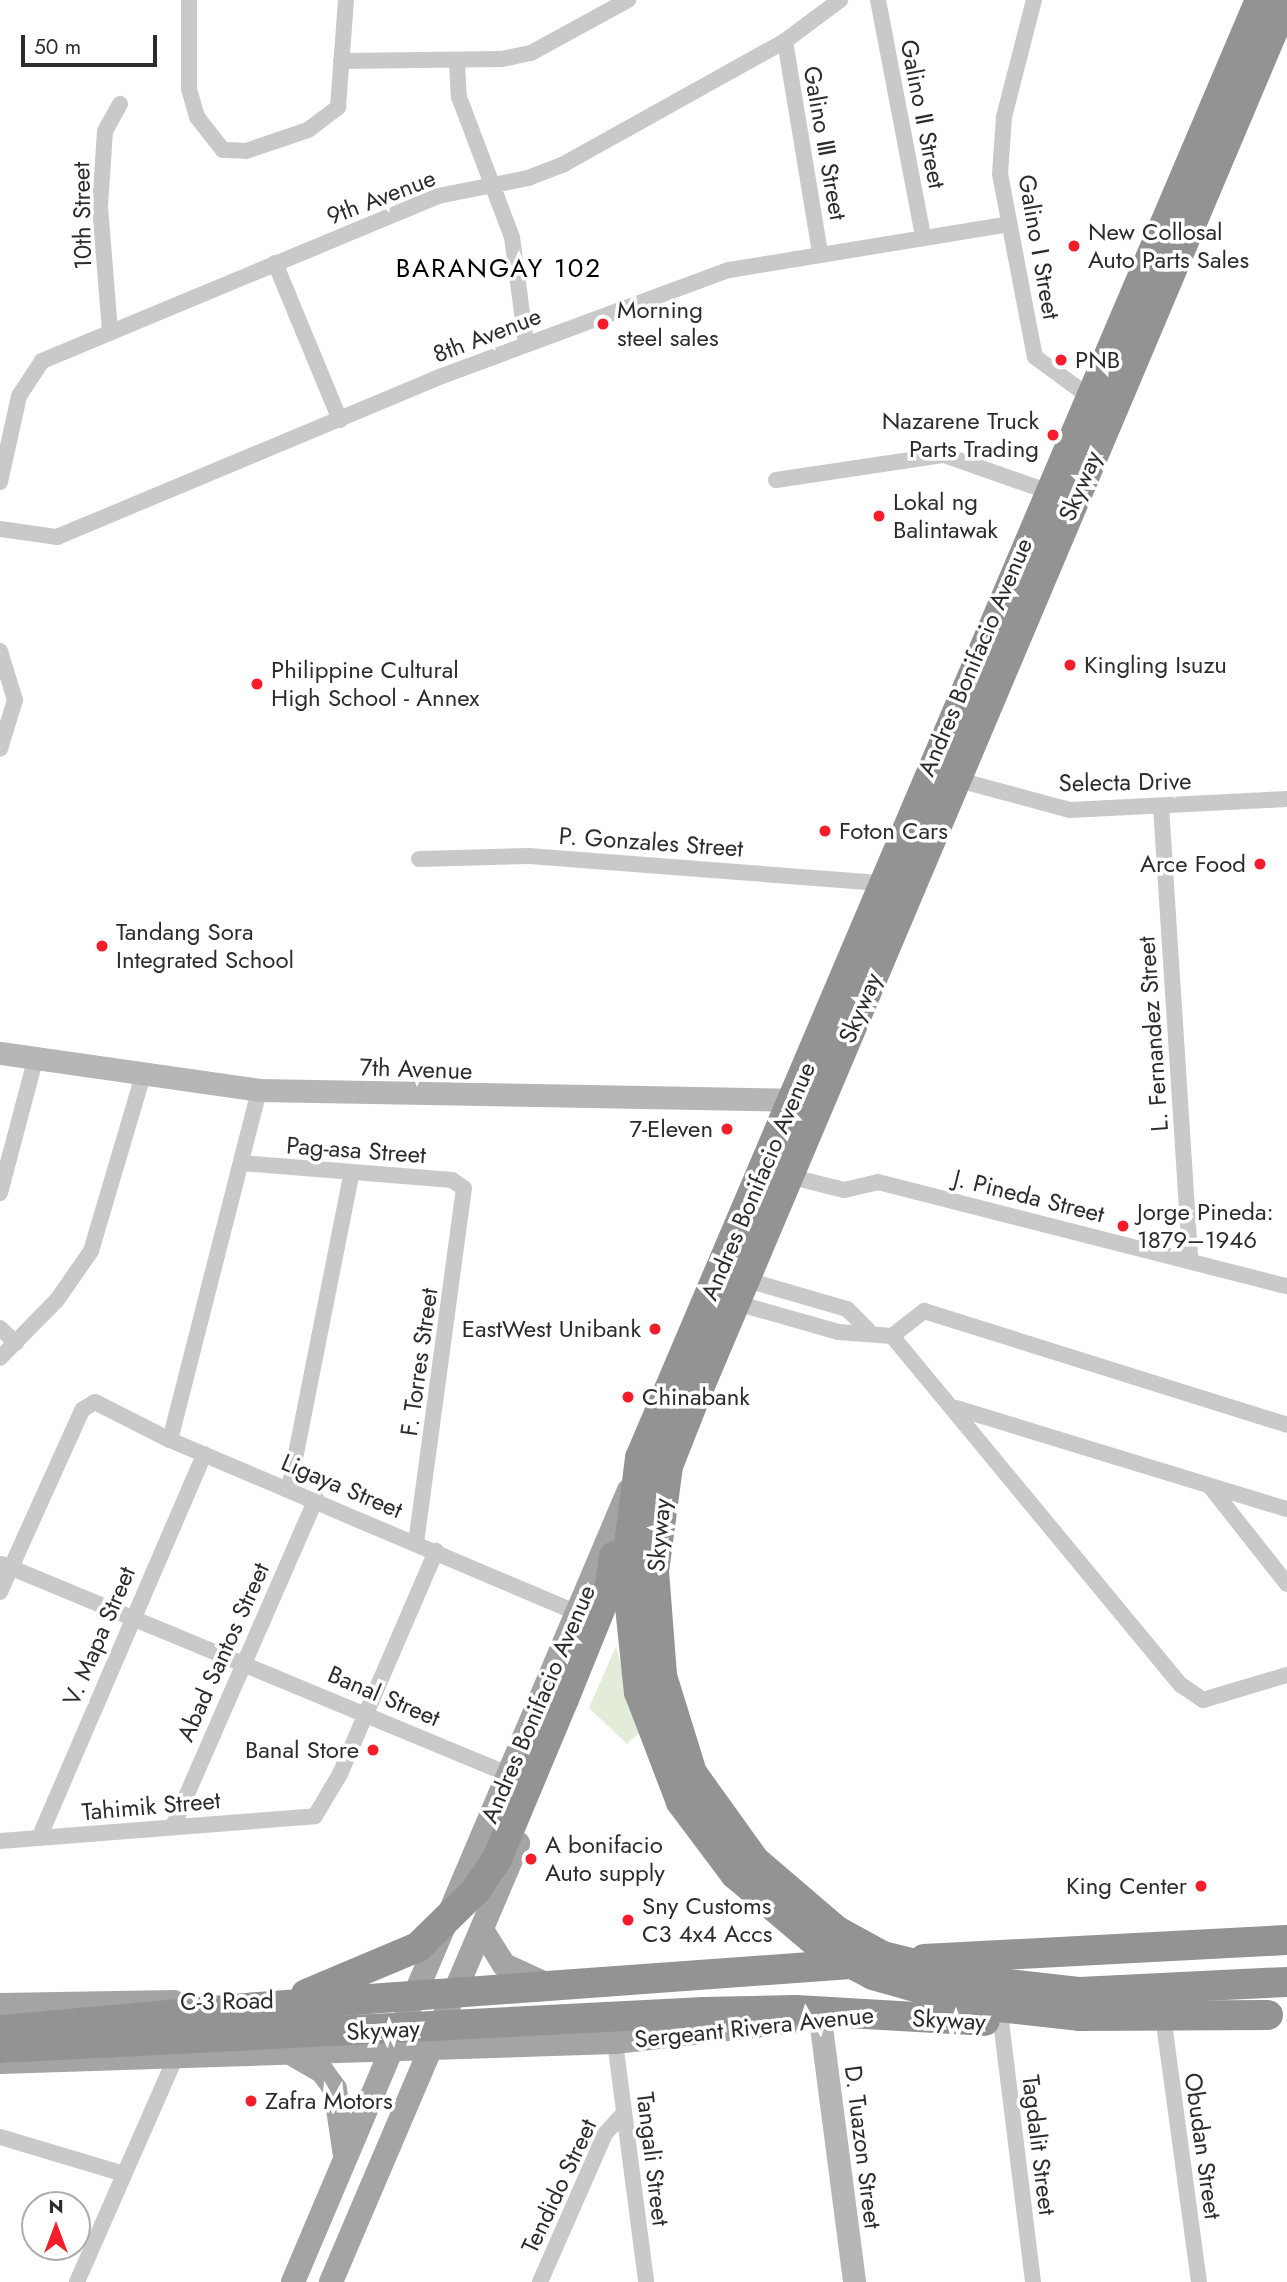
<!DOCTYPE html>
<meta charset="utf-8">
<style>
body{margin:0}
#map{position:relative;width:1287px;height:2282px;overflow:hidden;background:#fff;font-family:Jost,sans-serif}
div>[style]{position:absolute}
.green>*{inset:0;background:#e2ecd8}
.street>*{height:16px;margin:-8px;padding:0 8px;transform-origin:8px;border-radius:8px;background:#c9c9c9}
.secondary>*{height:23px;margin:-11.5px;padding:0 11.5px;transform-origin:11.5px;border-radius:11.5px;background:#b6b6b6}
.primary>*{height:24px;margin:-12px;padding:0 12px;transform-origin:12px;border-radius:12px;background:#a4a4a4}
.highway>*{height:30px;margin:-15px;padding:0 15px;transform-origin:15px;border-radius:15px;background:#939393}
.highway-bridge>*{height:30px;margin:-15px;padding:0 15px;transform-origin:15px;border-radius:15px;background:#939393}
.dots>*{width:19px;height:19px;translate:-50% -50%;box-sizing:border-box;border:4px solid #fff;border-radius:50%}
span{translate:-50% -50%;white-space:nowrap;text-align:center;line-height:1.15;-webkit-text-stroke:7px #fff;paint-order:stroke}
.street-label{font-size:24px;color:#2c2c2c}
.poi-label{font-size:24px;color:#2c2c2c}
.left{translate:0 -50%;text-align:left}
.right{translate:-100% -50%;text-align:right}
.neighbourhood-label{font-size:26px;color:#000;letter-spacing:2px}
.north{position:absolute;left:21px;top:2191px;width:70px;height:70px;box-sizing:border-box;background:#fff;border:2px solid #ababab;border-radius:50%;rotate:0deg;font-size:19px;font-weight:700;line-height:28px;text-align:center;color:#2c2c2c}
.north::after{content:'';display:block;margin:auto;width:24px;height:32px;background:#f61c2a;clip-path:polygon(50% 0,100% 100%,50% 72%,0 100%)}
.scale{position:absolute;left:21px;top:35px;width:136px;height:32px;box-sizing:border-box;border:4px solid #2c2c2c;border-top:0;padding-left:9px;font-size:21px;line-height:24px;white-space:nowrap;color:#2c2c2c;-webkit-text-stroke:5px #fff;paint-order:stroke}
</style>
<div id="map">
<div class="green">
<div style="clip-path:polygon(616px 1646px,639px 1733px,627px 1744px,589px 1708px)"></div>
</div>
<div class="street">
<div style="left:189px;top:0;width:89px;rotate:90deg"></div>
<div style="left:189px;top:89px;width:29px;rotate:74deg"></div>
<div style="left:197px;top:117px;width:42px;rotate:51.8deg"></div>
<div style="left:223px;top:150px;width:23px;rotate:2deg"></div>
<div style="left:246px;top:151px;width:65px;rotate:-18.7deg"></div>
<div style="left:308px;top:130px;width:38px;rotate:-37deg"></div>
<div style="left:338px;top:107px;width:107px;rotate:-85.7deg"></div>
<div style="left:878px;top:0;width:240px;rotate:79.2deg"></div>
<div style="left:1034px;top:0;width:121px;rotate:104.4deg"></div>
<div style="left:1004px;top:117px;width:57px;rotate:94deg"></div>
<div style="left:1000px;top:174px;width:186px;rotate:79.2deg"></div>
<div style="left:1035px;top:357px;width:64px;rotate:36.2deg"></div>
<div style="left:785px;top:41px;width:214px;rotate:80.6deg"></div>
<div style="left:341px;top:61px;width:161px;rotate:-0.7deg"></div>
<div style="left:502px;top:59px;width:30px;rotate:-12deg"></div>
<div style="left:531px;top:53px;width:111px;rotate:-28.7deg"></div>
<div style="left:457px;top:62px;width:35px;rotate:87deg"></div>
<div style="left:459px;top:97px;width:150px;rotate:69.3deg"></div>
<div style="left:512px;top:237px;width:107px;rotate:82.5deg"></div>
<div style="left:275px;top:263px;width:170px;rotate:67.5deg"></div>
<div style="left:110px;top:331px;width:125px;rotate:-94.6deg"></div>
<div style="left:100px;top:206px;width:75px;rotate:-86.2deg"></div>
<div style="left:105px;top:131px;width:31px;rotate:-61deg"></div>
<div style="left:776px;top:480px;width:170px;rotate:-8.5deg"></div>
<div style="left:944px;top:455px;width:109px;rotate:19.3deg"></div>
<div style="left:0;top:482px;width:88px;rotate:-77.5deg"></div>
<div style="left:19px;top:396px;width:42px;rotate:-56.7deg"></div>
<div style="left:42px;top:361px;width:429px;rotate:-22.6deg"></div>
<div style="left:438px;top:196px;width:92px;rotate:-11.3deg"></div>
<div style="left:528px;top:178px;width:39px;rotate:-21deg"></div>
<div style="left:564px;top:164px;width:253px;rotate:-29.1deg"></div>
<div style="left:785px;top:41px;width:69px;rotate:-36.7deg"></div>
<div style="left:0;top:529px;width:58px;rotate:8deg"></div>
<div style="left:57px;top:537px;width:417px;rotate:-22.7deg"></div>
<div style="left:442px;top:376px;width:306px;rotate:-20.3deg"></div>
<div style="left:729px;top:270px;width:284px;rotate:-9.3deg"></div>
<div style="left:0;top:651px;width:51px;rotate:73deg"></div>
<div style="left:15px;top:700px;width:51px;rotate:107deg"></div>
<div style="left:951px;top:778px;width:123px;rotate:15.1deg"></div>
<div style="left:1070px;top:810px;width:217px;rotate:-2.9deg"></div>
<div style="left:1161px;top:807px;width:453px;rotate:86.3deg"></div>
<div style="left:419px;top:859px;width:110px;rotate:-1.6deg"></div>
<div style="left:529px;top:856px;width:352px;rotate:4.4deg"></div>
<div style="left:241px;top:1163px;width:212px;rotate:4.6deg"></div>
<div style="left:452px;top:1180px;width:14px;rotate:34deg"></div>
<div style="left:464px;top:1188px;width:357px;rotate:97.7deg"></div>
<div style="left:800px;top:1179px;width:45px;rotate:14deg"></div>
<div style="left:844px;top:1190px;width:35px;rotate:-13deg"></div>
<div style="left:878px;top:1182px;width:422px;rotate:14.3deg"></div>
<div style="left:0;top:1193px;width:141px;rotate:-75.2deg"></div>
<div style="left:757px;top:1283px;width:94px;rotate:16.1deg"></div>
<div style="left:847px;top:1309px;width:31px;rotate:45deg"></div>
<div style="left:747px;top:1306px;width:95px;rotate:15.9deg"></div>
<div style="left:838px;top:1332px;width:54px;rotate:4.2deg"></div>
<div style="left:892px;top:1336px;width:453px;rotate:50.4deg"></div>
<div style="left:1181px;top:1685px;width:27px;rotate:34deg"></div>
<div style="left:1203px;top:1700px;width:88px;rotate:-16.6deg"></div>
<div style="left:0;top:1328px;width:22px;rotate:43deg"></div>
<div style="left:892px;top:1336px;width:41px;rotate:-38deg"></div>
<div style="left:924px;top:1311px;width:380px;rotate:17.4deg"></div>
<div style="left:0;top:1358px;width:81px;rotate:-45.5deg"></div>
<div style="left:57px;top:1300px;width:60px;rotate:-55.2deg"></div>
<div style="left:91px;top:1251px;width:184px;rotate:-73.5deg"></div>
<div style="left:956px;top:1408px;width:346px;rotate:17deg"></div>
<div style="left:170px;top:1440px;width:361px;rotate:-75.7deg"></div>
<div style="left:289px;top:1489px;width:323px;rotate:-78.8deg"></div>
<div style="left:1212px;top:1489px;width:121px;rotate:51.7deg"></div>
<div style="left:2px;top:1564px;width:548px;rotate:22.54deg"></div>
<div style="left:0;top:1592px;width:200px;rotate:-65.7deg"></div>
<div style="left:82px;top:1410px;width:15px;rotate:-32deg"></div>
<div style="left:95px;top:1402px;width:84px;rotate:26.9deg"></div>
<div style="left:170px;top:1440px;width:442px;rotate:23deg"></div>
<div style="left:174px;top:1824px;width:355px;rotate:-66.4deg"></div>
<div style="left:39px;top:1838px;width:418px;rotate:-66.7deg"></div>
<div style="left:0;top:1841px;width:316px;rotate:-4.5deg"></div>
<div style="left:315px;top:1816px;width:49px;rotate:-59.2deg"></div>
<div style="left:340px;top:1774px;width:243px;rotate:-66.7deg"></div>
<div style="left:1000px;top:2013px;width:271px;rotate:83deg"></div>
<div style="left:1163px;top:2016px;width:268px;rotate:82.3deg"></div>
<div style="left:615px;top:2042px;width:242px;rotate:82.6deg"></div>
<div style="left:0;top:2137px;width:126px;rotate:16.6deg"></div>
<div style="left:77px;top:2282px;width:247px;rotate:-66.3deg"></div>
<div style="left:540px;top:2282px;width:162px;rotate:-66.3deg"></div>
<div style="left:605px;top:2134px;width:28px;rotate:-48deg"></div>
</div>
<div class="secondary">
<div style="left:0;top:1053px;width:262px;rotate:8.1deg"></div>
<div style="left:259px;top:1090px;width:547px;rotate:1.05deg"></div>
<div style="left:820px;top:2019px;width:265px;rotate:82.6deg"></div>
</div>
<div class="primary">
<div style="left:482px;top:1930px;width:41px;rotate:57.8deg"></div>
<div style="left:504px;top:1965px;width:48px;rotate:24.4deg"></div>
<div style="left:0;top:2005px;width:174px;rotate:-1deg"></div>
<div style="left:294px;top:2055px;width:32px;rotate:30deg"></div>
<div style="left:322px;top:2071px;width:22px;rotate:54deg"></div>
<div style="left:335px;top:2089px;width:68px;rotate:81.5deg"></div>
<div style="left:0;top:2062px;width:615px;rotate:-1.86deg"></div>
<div style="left:615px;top:2042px;width:177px;rotate:-6.5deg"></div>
<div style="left:293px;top:2282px;width:860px;rotate:-67.01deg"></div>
<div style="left:331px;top:2282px;width:477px;rotate:-66.9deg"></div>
</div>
<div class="highway">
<div style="left:0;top:2030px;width:260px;rotate:-5.1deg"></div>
</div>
<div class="highway-bridge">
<div style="left:1260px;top:0;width:1584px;rotate:113.04deg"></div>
<div style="left:640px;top:1458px;width:112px;rotate:97.2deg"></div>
<div style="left:626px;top:1569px;width:124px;rotate:84deg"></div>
<div style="left:639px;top:1692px;width:118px;rotate:69.1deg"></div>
<div style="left:681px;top:1802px;width:90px;rotate:53.1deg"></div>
<div style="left:735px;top:1874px;width:116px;rotate:40.1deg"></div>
<div style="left:824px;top:1949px;width:55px;rotate:28deg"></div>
<div style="left:873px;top:1975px;width:110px;rotate:15.8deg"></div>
<div style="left:979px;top:2005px;width:102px;rotate:6.2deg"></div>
<div style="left:1080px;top:2016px;width:188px;rotate:-0.3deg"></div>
<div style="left:1286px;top:0;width:1520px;rotate:112.92deg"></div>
<div style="left:694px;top:1400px;width:71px;rotate:111.5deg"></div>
<div style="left:668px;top:1466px;width:106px;rotate:97.6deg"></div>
<div style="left:654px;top:1571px;width:105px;rotate:85.6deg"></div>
<div style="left:662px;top:1676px;width:102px;rotate:72.8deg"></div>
<div style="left:692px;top:1773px;width:108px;rotate:54.4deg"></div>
<div style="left:755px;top:1861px;width:108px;rotate:40.5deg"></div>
<div style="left:837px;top:1931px;width:52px;rotate:28.5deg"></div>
<div style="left:883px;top:1956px;width:103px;rotate:14deg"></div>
<div style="left:983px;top:1981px;width:98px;rotate:6.5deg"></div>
<div style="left:1080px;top:1992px;width:207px;rotate:-2.8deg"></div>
<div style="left:924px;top:1959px;width:363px;rotate:-3deg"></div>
<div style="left:306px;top:1994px;width:121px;rotate:-22.8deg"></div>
<div style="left:418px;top:1947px;width:81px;rotate:-44.5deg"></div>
<div style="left:476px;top:1890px;width:37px;rotate:-56deg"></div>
<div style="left:497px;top:1859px;width:173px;rotate:-67.3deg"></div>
<div style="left:564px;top:1699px;width:123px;rotate:-68deg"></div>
<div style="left:610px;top:1585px;width:29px;rotate:-82deg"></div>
<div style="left:259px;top:2007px;width:593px;rotate:-4.16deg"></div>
<div style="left:0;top:2048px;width:705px;rotate:-2.93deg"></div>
<div style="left:704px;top:2012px;width:92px;rotate:-1.2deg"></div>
<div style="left:796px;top:2010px;width:189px;rotate:3.3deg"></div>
</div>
<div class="dots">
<div style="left:1074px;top:246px;background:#f61c2a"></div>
<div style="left:603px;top:324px;background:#f61c2a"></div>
<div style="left:1061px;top:360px;background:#f61c2a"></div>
<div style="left:1053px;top:435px;background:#f61c2a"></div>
<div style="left:879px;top:516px;background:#f61c2a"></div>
<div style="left:1070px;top:665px;background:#f61c2a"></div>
<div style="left:257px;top:684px;background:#f61c2a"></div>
<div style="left:825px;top:831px;background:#f61c2a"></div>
<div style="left:1260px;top:864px;background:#f61c2a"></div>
<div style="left:102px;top:946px;background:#f61c2a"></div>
<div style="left:727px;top:1129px;background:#f61c2a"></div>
<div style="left:1123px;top:1226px;background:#f61c2a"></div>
<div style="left:655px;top:1329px;background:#f61c2a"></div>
<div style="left:628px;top:1397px;background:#f61c2a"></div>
<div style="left:373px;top:1750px;background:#f61c2a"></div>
<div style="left:531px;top:1859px;background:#f61c2a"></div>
<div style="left:1201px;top:1886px;background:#f61c2a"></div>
<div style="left:628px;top:1920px;background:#f61c2a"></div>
<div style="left:251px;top:2101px;background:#f61c2a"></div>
</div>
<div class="street-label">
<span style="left:923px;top:114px;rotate:79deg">Galino Ⅱ Street</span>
<span style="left:825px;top:143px;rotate:80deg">Galino Ⅲ Street</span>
<span style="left:381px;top:197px;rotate:-21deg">9th Avenue</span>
<span style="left:82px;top:216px;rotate:-91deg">10th Street</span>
<span style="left:1039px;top:247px;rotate:80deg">Galino Ⅰ Street</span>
<span style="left:487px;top:335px;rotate:-21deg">8th Avenue</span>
<span style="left:1080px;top:486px;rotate:-67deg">Skyway</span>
<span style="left:975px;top:657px;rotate:-67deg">Andres Bonifacio Avenue</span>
<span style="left:1125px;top:782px;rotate:-1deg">Selecta Drive</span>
<span style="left:651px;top:842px;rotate:4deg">P. Gonzales Street</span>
<span style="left:860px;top:1008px;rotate:-67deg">Skyway</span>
<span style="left:1153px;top:1034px;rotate:-94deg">L. Fernandez Street</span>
<span style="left:416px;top:1069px;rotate:2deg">7th Avenue</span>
<span style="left:356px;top:1150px;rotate:4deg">Pag-asa Street</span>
<span style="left:758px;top:1181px;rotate:-67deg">Andres Bonifacio Avenue</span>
<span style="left:1029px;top:1196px;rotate:14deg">J. Pineda Street</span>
<span style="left:419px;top:1362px;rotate:-82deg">F. Torres Street</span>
<span style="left:342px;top:1486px;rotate:23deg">Ligaya Street</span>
<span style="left:659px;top:1535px;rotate:-85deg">Skyway</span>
<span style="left:99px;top:1636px;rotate:-67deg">V. Mapa Street</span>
<span style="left:223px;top:1652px;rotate:-66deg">Abad Santos Street</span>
<span style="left:384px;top:1696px;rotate:23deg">Banal Street</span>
<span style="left:538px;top:1704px;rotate:-67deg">Andres Bonifacio Avenue</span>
<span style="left:151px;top:1806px;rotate:-5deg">Tahimik Street</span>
<span style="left:227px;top:2001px;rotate:-1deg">C-3 Road</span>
<span style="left:949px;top:2020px;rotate:3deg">Skyway</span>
<span style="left:754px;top:2027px;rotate:-6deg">Sergeant Rivera Avenue</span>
<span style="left:383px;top:2030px;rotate:-3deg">Skyway</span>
<span style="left:1039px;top:2145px;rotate:83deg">Tagdalit Street</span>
<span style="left:1203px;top:2146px;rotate:82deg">Obudan Street</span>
<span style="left:863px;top:2147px;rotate:83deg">D. Tuazon Street</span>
<span style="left:653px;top:2159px;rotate:83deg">Tangali Street</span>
<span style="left:559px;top:2186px;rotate:-65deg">Tendido Street</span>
</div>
<div class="poi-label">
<span class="left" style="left:1088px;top:246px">New Collosal<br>Auto Parts Sales</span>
<span class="left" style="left:617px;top:324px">Morning<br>steel sales</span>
<span class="left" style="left:1075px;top:360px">PNB</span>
<span class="right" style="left:1039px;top:435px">Nazarene Truck<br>Parts Trading</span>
<span class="left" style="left:893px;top:516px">Lokal ng<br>Balintawak</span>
<span class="left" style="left:1084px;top:665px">Kingling Isuzu</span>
<span class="left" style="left:271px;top:684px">Philippine Cultural<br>High School - Annex</span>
<span class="left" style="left:839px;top:831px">Foton Cars</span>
<span class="right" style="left:1246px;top:864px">Arce Food</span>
<span class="left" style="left:116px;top:946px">Tandang Sora<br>Integrated School</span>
<span class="right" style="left:713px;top:1129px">7-Eleven</span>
<span class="left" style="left:1137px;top:1226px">Jorge Pineda:<br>1879–1946</span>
<span class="right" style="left:641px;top:1329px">EastWest Unibank</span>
<span class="left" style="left:642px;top:1397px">Chinabank</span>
<span class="right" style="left:359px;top:1750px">Banal Store</span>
<span class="left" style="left:545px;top:1859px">A bonifacio<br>Auto supply</span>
<span class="right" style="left:1187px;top:1886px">King Center</span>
<span class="left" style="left:642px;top:1920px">Sny Customs<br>C3 4x4 Accs</span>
<span class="left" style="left:265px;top:2101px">Zafra Motors</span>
</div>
<div class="neighbourhood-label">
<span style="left:499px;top:269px">BARANGAY 102</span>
</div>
<div class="north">N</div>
<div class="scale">50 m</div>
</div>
